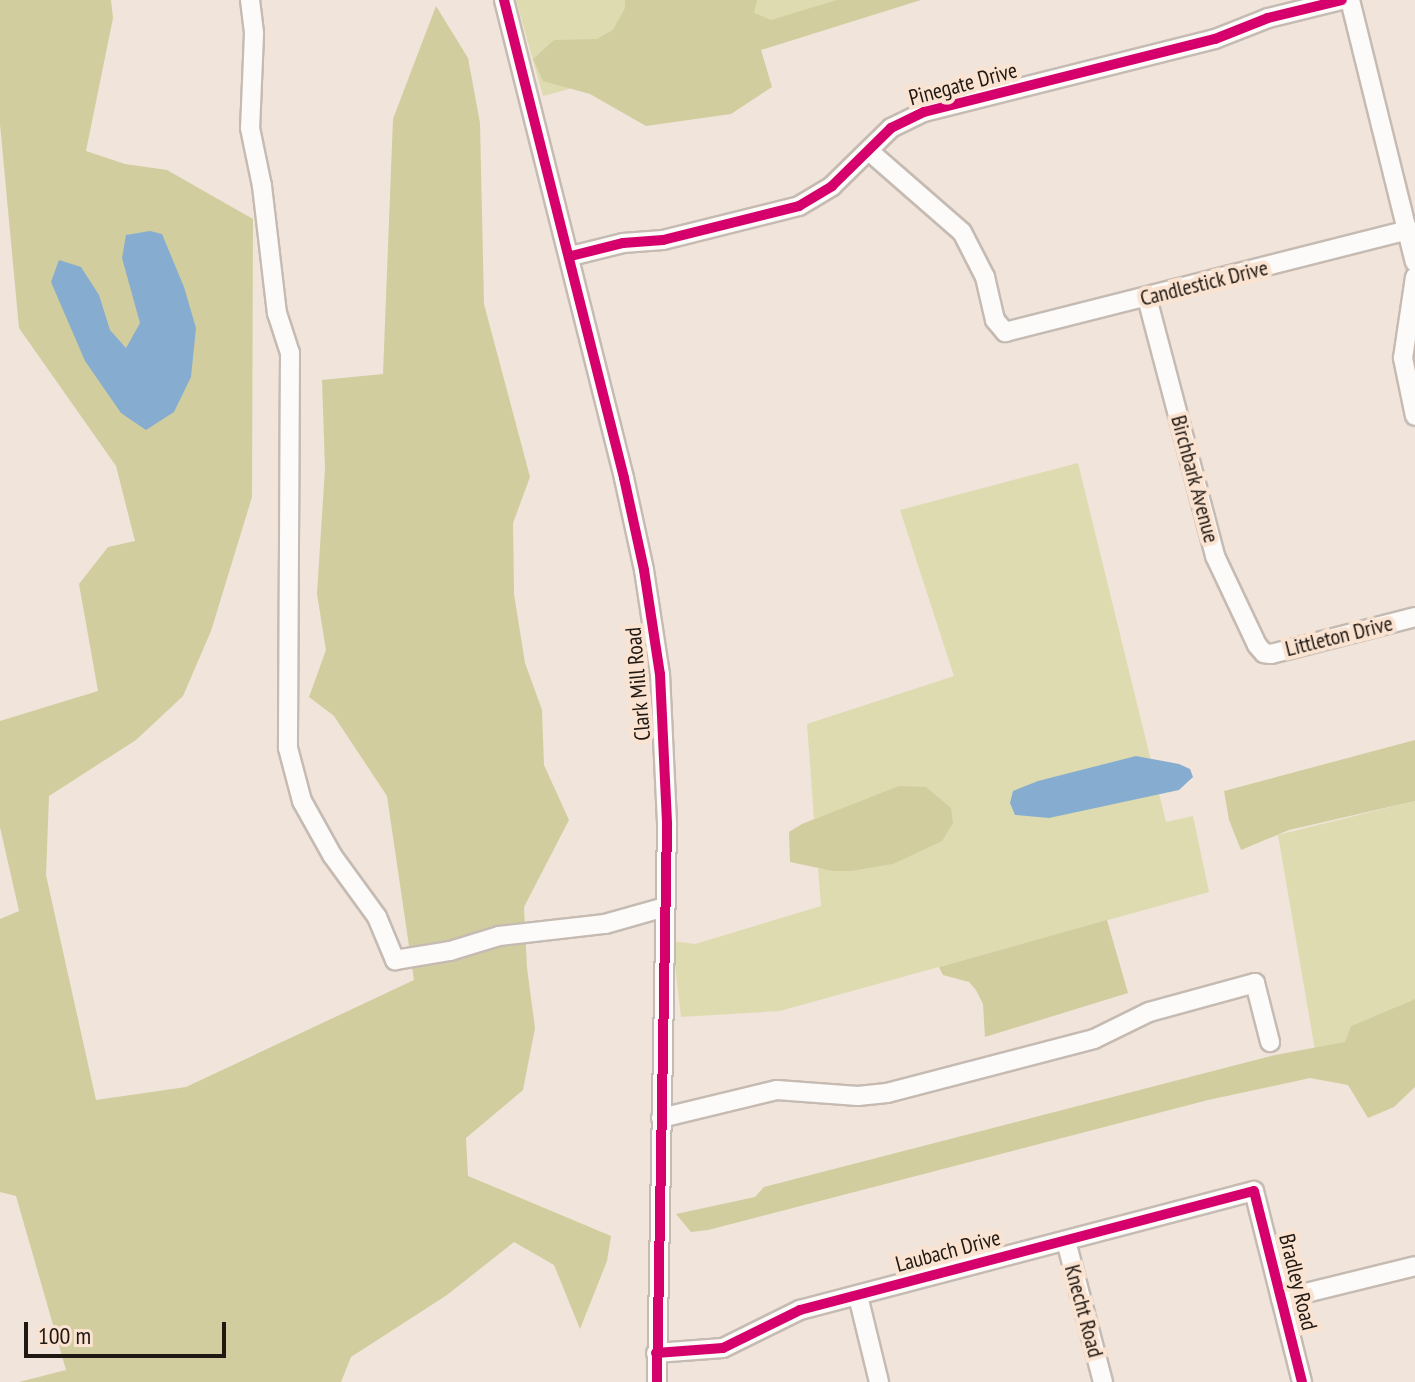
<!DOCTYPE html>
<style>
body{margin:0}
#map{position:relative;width:1415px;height:1382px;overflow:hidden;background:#f1e4da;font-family:"PT Sans Narrow",sans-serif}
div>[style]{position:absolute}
.green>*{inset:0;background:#dedbb1}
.forest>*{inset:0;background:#d1cd9e}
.water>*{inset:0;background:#86adcf}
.roads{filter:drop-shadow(2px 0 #c5bbb3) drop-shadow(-2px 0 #c5bbb3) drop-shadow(0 2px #c5bbb3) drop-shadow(0 -2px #c5bbb3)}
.minor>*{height:18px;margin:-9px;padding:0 9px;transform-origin:9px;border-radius:9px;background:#fdfbf9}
.cycleway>*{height:10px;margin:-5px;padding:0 5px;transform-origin:5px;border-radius:5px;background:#d6006c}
span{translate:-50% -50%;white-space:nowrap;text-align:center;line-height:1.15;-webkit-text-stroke:8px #fae3d1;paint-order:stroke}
.street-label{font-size:22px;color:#201812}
.scale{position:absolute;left:24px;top:1322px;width:202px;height:36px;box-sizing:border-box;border:4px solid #201812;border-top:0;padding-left:10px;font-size:24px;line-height:28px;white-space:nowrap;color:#201812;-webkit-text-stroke:6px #fae3d1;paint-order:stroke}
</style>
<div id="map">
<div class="green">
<div style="clip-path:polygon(516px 0,900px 0,543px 96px)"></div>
<div style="clip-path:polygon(1078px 463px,1166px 822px,1193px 816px,1209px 892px,780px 1011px,681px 1017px,672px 941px,695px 944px,821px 906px,818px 868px,852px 871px,892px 864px,850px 807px,814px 819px,807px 724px,954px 676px,900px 510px)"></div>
<div style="clip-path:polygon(1415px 801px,1415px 999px,1351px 1026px,1343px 1049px,1316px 1056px,1278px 835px)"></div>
</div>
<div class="forest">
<div style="clip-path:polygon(0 0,111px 0,113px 18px,86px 151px,125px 164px,167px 170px,253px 219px,252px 497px,211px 631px,183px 696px,136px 740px,49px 796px,46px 875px,96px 1100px,186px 1087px,414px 980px,387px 796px,334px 716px,309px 697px,326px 650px,317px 594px,325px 468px,322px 380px,383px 374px,393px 119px,436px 6px,468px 58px,480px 123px,484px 304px,530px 477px,513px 523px,514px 594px,525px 663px,542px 710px,544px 765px,569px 820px,524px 907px,527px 968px,535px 1028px,523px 1090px,466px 1138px,468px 1176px,611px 1236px,607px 1261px,580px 1329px,554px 1265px,514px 1242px,447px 1295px,351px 1357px,341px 1382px,19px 1382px,66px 1370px,16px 1196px,0 1192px,0 919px,19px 911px,0 827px,0 721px,98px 691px,79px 584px,108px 547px,135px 541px,116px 466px,19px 328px,0 124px)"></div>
<div style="clip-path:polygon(625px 0,757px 0,754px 13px,771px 20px,837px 0,921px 0,761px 50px,772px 87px,731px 114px,646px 126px,590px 94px,543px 81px,533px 59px,554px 40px,597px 39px,613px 30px,625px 8px)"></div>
<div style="clip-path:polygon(1415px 740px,1415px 801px,1289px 830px,1241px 850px,1229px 820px,1224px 791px)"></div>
<div style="clip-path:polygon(899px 786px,926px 787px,951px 808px,953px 823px,942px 841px,893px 864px,852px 871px,833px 871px,790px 862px,789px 832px,802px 824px)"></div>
<div style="clip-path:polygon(1107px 920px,1128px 993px,985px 1037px,983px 1004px,976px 990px,969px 982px,943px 975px,939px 967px)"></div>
<div style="clip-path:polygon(1415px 999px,1415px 1087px,1394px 1107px,1368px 1118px,1348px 1085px,1310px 1078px,1208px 1100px,708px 1230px,691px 1232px,676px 1214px,755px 1197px,764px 1187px,1275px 1055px,1345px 1042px,1351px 1026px)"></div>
</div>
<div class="water">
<div style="clip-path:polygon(150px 231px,162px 234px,184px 287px,196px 328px,191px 377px,174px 412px,146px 430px,121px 413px,85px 361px,51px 282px,59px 260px,81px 267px,99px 295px,110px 330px,126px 348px,140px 323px,122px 258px,126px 235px)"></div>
<div style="clip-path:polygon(1136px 756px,1179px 764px,1190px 769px,1193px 777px,1179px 790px,1049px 818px,1015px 815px,1010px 803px,1013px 791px,1038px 781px)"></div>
</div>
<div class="roads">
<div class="minor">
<div style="left:250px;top:0;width:34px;rotate:83deg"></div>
<div style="left:254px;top:34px;width:94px;rotate:92.4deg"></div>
<div style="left:250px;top:128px;width:59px;rotate:78.3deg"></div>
<div style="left:262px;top:186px;width:128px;rotate:83.3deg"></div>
<div style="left:277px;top:313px;width:42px;rotate:72deg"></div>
<div style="left:290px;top:353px;width:395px;rotate:90.3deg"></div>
<div style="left:288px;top:748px;width:55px;rotate:75.2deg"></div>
<div style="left:302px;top:801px;width:62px;rotate:60.9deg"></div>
<div style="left:332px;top:855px;width:77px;rotate:54deg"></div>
<div style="left:377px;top:917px;width:47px;rotate:67.3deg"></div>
<div style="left:395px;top:960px;width:56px;rotate:-9.3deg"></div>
<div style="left:450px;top:951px;width:51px;rotate:-17deg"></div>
<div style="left:499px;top:936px;width:107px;rotate:-6.5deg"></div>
<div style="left:605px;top:924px;width:62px;rotate:-15.8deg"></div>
<div style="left:504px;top:0;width:493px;rotate:75.9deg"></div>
<div style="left:624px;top:478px;width:94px;rotate:77.7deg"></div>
<div style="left:644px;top:570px;width:105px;rotate:81.3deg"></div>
<div style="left:660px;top:674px;width:151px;rotate:87.3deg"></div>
<div style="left:667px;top:825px;width:557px;rotate:91.03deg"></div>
<div style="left:1350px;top:0;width:270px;rotate:76.1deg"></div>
<div style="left:869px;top:151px;width:123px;rotate:41.1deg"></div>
<div style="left:962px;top:232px;width:51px;rotate:62.9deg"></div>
<div style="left:985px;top:277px;width:44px;rotate:76.9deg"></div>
<div style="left:995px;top:320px;width:16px;rotate:50deg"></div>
<div style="left:1005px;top:332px;width:417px;rotate:-14.2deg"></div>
<div style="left:571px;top:256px;width:54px;rotate:-14deg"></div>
<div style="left:623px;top:243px;width:40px;rotate:-4.3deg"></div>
<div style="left:663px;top:240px;width:140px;rotate:-14deg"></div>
<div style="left:799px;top:206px;width:39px;rotate:-31deg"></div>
<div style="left:832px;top:186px;width:83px;rotate:-44.5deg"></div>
<div style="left:891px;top:128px;width:37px;rotate:-26deg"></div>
<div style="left:924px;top:112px;width:300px;rotate:-14.1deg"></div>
<div style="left:1215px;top:39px;width:57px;rotate:-21.6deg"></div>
<div style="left:1268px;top:18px;width:76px;rotate:-13.7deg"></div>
<div style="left:1415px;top:277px;width:82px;rotate:98.4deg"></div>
<div style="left:1403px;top:358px;width:59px;rotate:78.3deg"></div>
<div style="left:1147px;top:298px;width:267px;rotate:75.2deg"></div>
<div style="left:1215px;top:556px;width:98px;rotate:64.7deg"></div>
<div style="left:1257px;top:645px;width:11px;rotate:49deg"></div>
<div style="left:1264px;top:653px;width:7px;rotate:8deg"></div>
<div style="left:1271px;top:654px;width:149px;rotate:-14.4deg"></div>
<div style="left:661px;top:1118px;width:119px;rotate:-13.6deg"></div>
<div style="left:777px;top:1090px;width:81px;rotate:4.2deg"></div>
<div style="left:858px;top:1096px;width:29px;rotate:-6deg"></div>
<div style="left:887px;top:1093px;width:214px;rotate:-14.6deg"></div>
<div style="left:1094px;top:1039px;width:61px;rotate:-26.1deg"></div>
<div style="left:1149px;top:1012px;width:110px;rotate:-15.3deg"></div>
<div style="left:1255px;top:983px;width:61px;rotate:75.7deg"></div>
<div style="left:1066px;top:1241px;width:146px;rotate:75.3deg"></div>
<div style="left:858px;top:1296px;width:89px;rotate:76.3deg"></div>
<div style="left:1281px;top:1299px;width:138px;rotate:-13.8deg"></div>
<div style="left:656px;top:1353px;width:67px;rotate:-4.3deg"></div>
<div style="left:723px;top:1348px;width:86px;rotate:-26.3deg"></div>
<div style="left:800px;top:1310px;width:469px;rotate:-14.7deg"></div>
<div style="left:1254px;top:1191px;width:197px;rotate:75.9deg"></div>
</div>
</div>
<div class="cycleway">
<div style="left:504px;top:0;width:493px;rotate:75.9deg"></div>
<div style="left:624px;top:478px;width:94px;rotate:77.7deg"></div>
<div style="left:644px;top:570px;width:105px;rotate:81.3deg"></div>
<div style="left:660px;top:674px;width:151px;rotate:87.3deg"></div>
<div style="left:667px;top:825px;width:557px;rotate:91.03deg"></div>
<div style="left:571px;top:256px;width:54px;rotate:-14deg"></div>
<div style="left:623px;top:243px;width:40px;rotate:-4.3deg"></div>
<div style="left:663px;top:240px;width:140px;rotate:-14deg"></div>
<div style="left:799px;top:206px;width:39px;rotate:-31deg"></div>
<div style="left:832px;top:186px;width:83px;rotate:-44.5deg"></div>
<div style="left:891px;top:128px;width:37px;rotate:-26deg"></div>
<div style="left:924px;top:112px;width:300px;rotate:-14.1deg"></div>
<div style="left:1215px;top:39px;width:57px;rotate:-21.6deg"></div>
<div style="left:1268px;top:18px;width:76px;rotate:-13.7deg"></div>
<div style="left:656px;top:1353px;width:67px;rotate:-4.3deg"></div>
<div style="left:723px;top:1348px;width:86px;rotate:-26.3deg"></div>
<div style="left:800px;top:1310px;width:469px;rotate:-14.7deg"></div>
<div style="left:1254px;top:1191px;width:197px;rotate:75.9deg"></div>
</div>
<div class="street-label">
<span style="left:963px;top:84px;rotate:-15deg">Pinegate Drive</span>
<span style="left:1204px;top:283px;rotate:-14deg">Candlestick Drive</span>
<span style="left:1195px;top:479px;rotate:75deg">Birchbark Avenue</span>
<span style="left:1339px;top:636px;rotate:-14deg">Littleton Drive</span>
<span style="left:638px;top:684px;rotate:-95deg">Clark Mill Road</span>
<span style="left:948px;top:1251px;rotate:-15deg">Laubach Drive</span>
<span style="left:1298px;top:1282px;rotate:76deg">Bradley Road</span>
<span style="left:1084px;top:1311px;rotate:75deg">Knecht Road</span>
</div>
<div class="scale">100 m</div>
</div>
